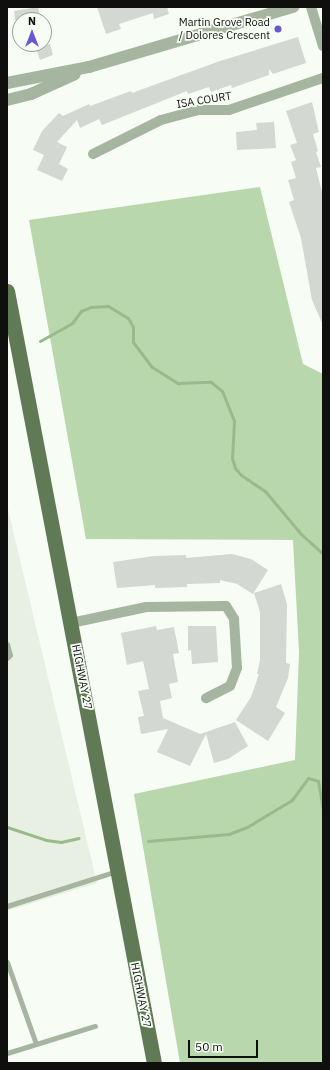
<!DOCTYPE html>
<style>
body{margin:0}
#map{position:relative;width:330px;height:1070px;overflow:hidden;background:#f7fcf5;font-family:"IBM Plex Sans",sans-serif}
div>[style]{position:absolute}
.built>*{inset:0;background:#e8f0e4}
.green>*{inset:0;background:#b9d7ad}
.stream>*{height:3px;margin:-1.5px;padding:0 1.5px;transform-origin:1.5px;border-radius:1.5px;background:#99ba8b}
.building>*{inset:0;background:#d3d8d2}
.service>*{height:5px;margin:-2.5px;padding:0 2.5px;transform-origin:2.5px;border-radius:2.5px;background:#a6b5a0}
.minor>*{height:10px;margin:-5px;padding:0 5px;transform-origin:5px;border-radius:5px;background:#a6b5a0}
.tertiary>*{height:12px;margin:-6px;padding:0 6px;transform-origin:6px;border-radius:6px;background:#a6b5a0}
.primary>*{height:15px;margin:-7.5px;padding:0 7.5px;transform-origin:7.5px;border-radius:7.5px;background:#607a55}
.dots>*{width:11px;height:11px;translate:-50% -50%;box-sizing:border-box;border:2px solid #f7fcf5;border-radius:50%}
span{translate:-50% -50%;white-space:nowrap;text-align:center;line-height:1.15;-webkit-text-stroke:3.5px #f7fcf5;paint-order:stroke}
.poi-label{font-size:11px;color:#0f100e}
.right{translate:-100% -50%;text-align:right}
.street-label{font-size:11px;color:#0f100e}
.frame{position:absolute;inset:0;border:8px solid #0f100e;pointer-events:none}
.north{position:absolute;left:12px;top:12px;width:40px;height:40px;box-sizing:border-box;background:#f7fcf5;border:1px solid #9a9e99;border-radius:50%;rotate:0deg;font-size:11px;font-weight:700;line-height:16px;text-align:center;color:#0f100e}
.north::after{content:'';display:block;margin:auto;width:14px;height:18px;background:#6b57d0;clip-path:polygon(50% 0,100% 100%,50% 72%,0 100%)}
.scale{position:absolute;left:188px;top:1040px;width:70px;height:18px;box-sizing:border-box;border:2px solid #0f100e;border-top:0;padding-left:5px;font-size:12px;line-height:14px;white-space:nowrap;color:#0f100e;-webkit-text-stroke:3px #f7fcf5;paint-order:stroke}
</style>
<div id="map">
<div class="built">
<div style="clip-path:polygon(7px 505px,97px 883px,7px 911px)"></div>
</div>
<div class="green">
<div style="clip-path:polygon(260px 187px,303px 364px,323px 374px,323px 1063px,180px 1063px,134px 794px,295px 760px,299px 652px,293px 540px,86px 539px,29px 220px)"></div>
</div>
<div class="stream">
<div style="left:40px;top:341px;width:37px;rotate:-29deg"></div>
<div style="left:72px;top:323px;width:15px;rotate:-53deg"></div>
<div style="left:81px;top:311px;width:11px;rotate:-22deg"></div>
<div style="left:91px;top:307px;width:17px;rotate:-3deg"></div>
<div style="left:108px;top:306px;width:23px;rotate:31deg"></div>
<div style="left:128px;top:318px;width:10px;rotate:61deg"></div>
<div style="left:133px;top:327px;width:15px;rotate:90deg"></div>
<div style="left:133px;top:342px;width:31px;rotate:53deg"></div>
<div style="left:152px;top:367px;width:31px;rotate:32deg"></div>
<div style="left:178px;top:383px;width:33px;rotate:-2deg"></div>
<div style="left:211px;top:382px;width:14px;rotate:39deg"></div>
<div style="left:222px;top:391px;width:32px;rotate:68deg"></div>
<div style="left:234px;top:421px;width:37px;rotate:93deg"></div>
<div style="left:232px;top:458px;width:10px;rotate:73deg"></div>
<div style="left:235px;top:468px;width:9px;rotate:49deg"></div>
<div style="left:241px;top:475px;width:29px;rotate:34deg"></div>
<div style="left:265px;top:491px;width:56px;rotate:50.1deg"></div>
<div style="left:301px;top:534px;width:30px;rotate:42deg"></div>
<div style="left:7px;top:827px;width:41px;rotate:18.4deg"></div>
<div style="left:46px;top:840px;width:15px;rotate:8deg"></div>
<div style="left:61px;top:842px;width:18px;rotate:-13deg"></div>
<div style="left:148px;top:841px;width:81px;rotate:-4.9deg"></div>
<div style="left:229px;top:834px;width:19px;rotate:-21deg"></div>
<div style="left:247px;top:827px;width:52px;rotate:-31deg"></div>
<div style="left:292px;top:800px;width:27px;rotate:-54deg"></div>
<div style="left:308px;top:778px;width:10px;rotate:17deg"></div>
<div style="left:318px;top:781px;width:27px;rotate:80deg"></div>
</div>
<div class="building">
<div style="clip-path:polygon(38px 7px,41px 20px,15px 20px,14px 11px)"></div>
<div style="clip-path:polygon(97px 7px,167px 7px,169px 14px,154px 19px,153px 13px,119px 24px,121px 29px,106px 34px)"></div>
<div style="clip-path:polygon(298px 37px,306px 63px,273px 74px,269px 69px,269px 75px,232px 88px,231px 85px,211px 92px,209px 87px,188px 94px,187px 91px,102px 125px,99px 119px,80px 128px,77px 120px,57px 142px,67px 147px,59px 164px,68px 169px,62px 181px,37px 170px,44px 155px,33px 150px,42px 131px,59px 113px,63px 116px,89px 104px,90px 106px,131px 91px,132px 93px,220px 61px)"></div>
<div style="clip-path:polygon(50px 44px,53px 55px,40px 60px,36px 48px)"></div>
<div style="clip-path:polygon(312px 102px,319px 132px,313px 134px,318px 151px,316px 152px,321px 167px,316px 168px,323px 196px,323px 325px,312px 300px,301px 238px,289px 202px,294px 200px,288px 180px,296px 178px,291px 162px,296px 160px,290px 145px,297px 143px,286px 111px)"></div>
<div style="clip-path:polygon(274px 122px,276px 148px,237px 150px,236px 132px,257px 130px,256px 123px)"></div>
<div style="clip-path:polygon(232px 554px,251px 559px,268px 570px,253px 594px,237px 584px,220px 580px,220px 583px,187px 584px,187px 587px,155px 588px,155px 585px,117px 588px,113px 562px,154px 556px,186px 555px,186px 558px)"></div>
<div style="clip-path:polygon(281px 584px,287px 604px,286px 663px,290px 664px,288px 678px,276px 707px,285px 713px,268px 741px,236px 720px,251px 697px,259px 674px,257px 674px,260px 660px,260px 612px,254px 593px)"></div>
<div style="clip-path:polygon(156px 626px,157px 630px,174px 627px,179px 653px,173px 654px,178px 682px,169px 684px,172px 698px,160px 701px,163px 718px,200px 734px,235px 722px,248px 746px,228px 759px,214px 763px,206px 734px,190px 766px,157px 752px,168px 729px,141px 734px,138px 717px,144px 716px,138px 691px,149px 689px,143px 661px,127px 665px,121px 633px)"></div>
<div style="clip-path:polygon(188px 626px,216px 626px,218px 662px,192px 664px,191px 650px,188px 651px)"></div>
</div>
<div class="service">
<div style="left:7px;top:644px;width:11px;rotate:75deg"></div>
<div style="left:10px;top:655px;width:4px;rotate:135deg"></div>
<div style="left:7px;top:906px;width:115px;rotate:-17.7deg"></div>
<div style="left:7px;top:962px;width:87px;rotate:70.5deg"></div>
<div style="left:7px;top:1053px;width:92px;rotate:-17.1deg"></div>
</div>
<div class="minor">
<div style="left:311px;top:7px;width:41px;rotate:72.9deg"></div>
<div style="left:93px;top:154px;width:76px;rotate:-26.6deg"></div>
<div style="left:161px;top:120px;width:39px;rotate:-15deg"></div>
<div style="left:199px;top:110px;width:30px"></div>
<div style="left:229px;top:110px;width:99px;rotate:-18.8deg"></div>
<div style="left:71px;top:623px;width:77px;rotate:-12deg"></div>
<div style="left:146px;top:607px;width:80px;rotate:-0.7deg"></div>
<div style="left:226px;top:606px;width:15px;rotate:58deg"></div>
<div style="left:234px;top:619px;width:49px;rotate:86.5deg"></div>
<div style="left:237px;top:668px;width:19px;rotate:111deg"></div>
<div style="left:230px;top:686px;width:27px;rotate:153deg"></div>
</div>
<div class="tertiary">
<div style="left:7px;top:83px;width:84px;rotate:-11deg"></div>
<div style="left:89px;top:67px;width:213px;rotate:-16.4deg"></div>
<div style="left:7px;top:100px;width:25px;rotate:-14deg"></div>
<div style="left:31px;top:94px;width:48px;rotate:-24.4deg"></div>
</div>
<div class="primary">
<div style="left:7px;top:291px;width:786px;rotate:79.22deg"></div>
</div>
<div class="dots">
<div style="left:278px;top:29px;background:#6b57d0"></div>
</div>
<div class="poi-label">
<span class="right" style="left:270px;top:29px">Martin Grove Road<br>/ Dolores Crescent</span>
</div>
<div class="street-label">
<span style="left:204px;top:100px;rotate:-9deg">ISA COURT</span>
<span style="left:82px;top:677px;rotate:79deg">HIGHWAY 27</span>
<span style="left:141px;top:995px;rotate:79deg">HIGHWAY 27</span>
</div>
<div class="frame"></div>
<div class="north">N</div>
<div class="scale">50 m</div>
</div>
